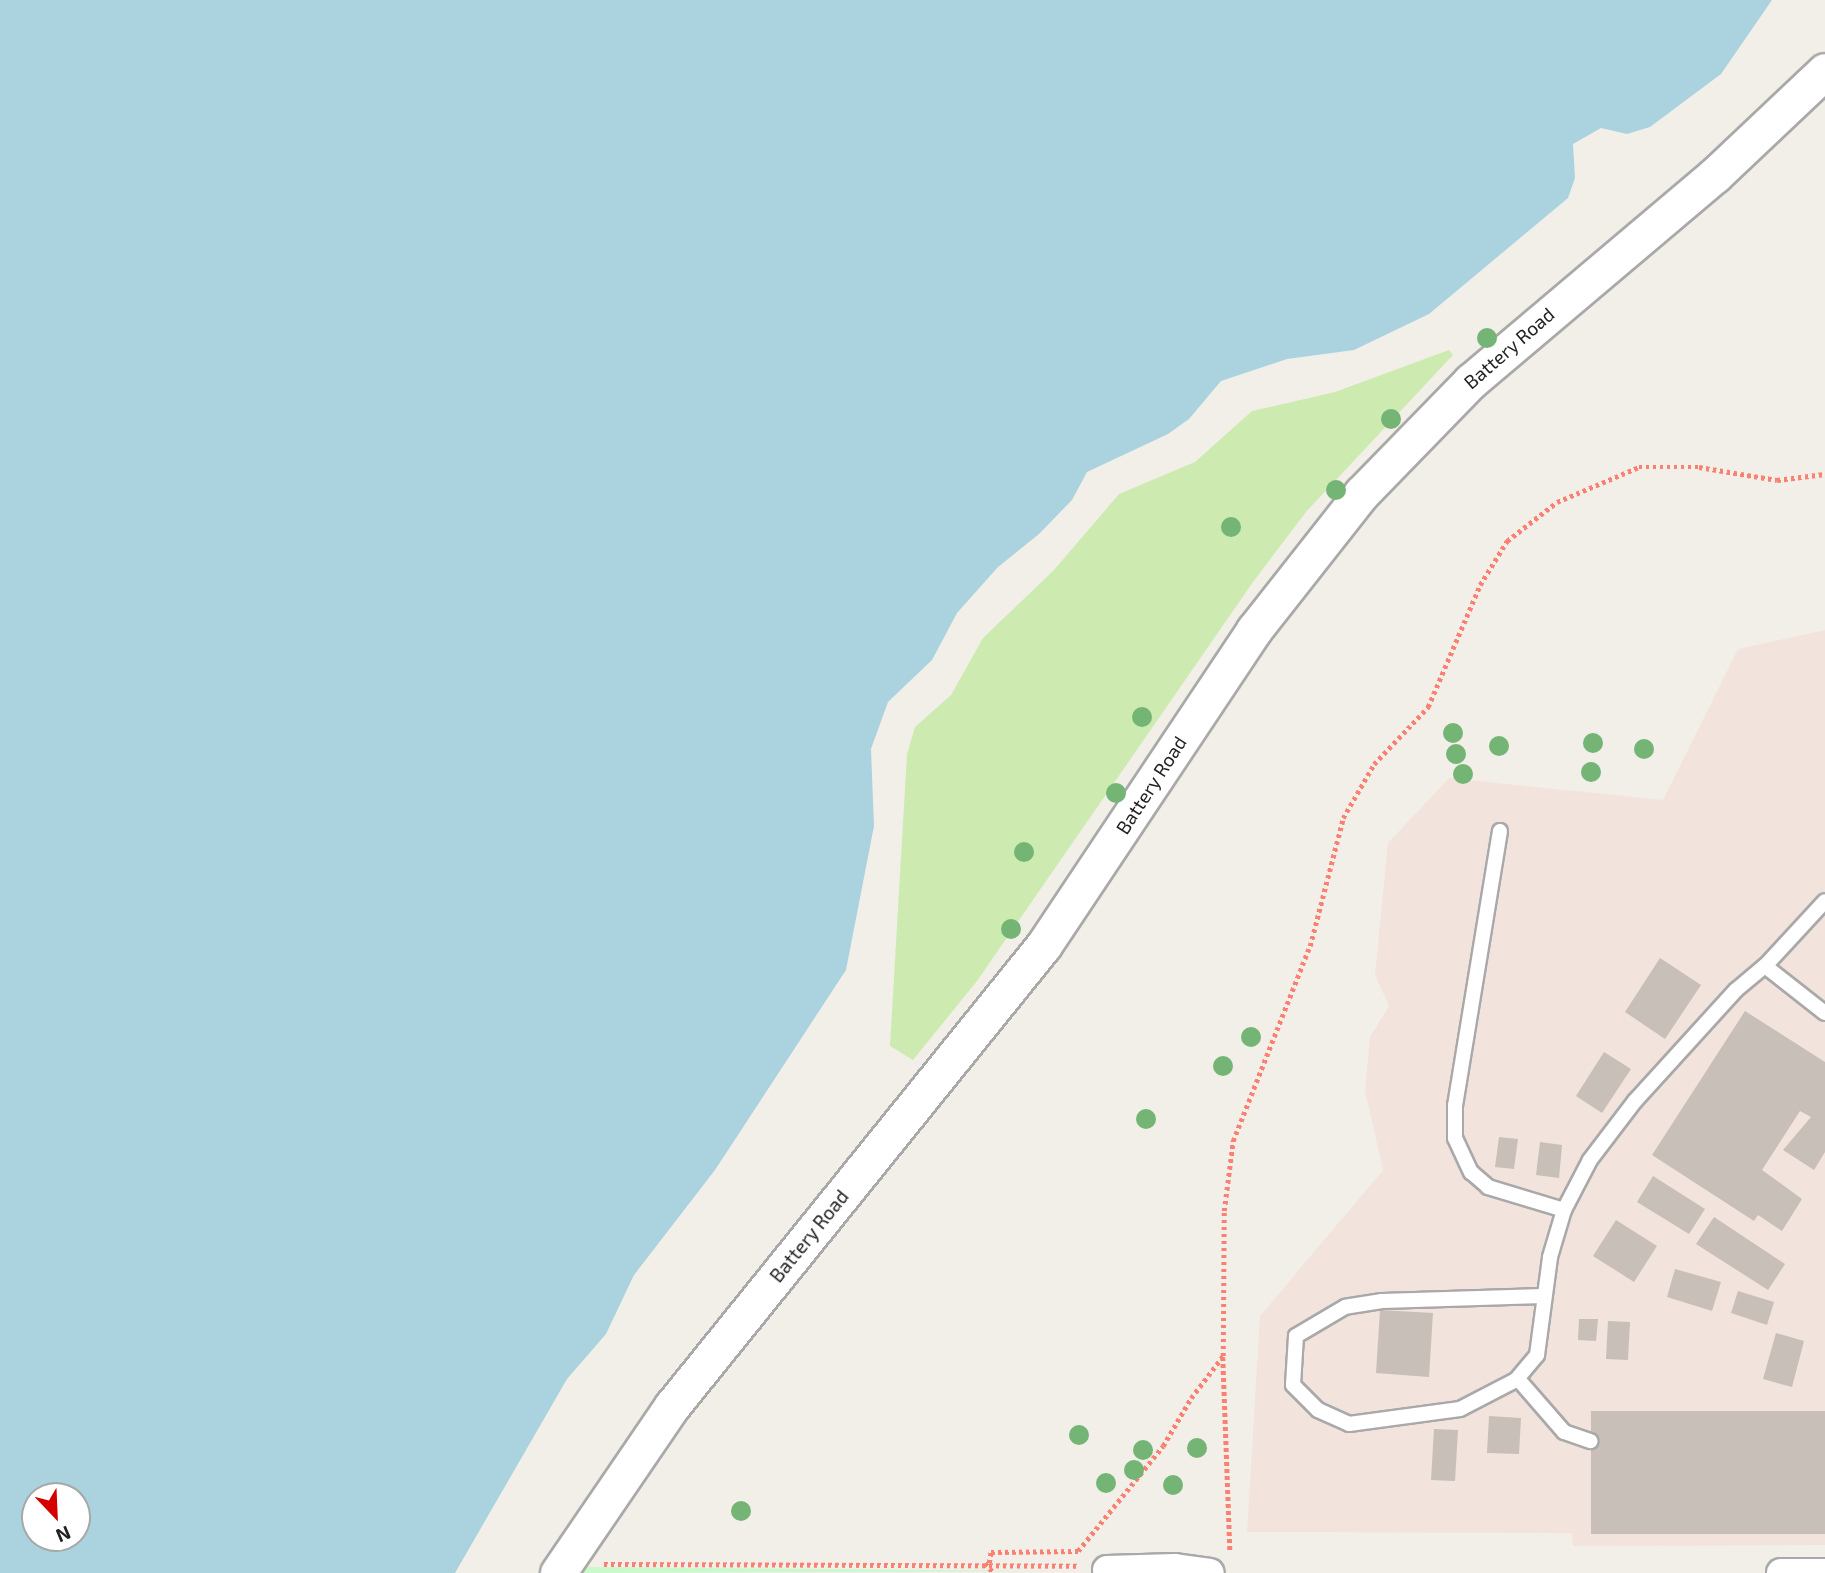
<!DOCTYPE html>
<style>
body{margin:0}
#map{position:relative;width:1825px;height:1573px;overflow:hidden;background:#f2efe9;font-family:"Exo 2",sans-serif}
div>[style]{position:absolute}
.military>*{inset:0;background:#f3e3dd}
.grass>*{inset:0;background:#cdebb0}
.park>*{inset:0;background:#c8facc}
.water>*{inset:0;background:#aad3df}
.building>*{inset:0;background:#c7bfb8}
.path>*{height:4.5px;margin-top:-2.25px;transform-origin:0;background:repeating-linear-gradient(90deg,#fa8072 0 3.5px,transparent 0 7px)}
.roads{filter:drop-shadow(2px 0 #a9a9a9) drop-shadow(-2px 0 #a9a9a9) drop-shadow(0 2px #a9a9a9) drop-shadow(0 -2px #a9a9a9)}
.service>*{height:14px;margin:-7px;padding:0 7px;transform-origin:7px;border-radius:7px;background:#fff}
.minor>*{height:28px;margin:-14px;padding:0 14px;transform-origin:14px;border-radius:14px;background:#fff}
.tertiary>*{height:35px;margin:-17.5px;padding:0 17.5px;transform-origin:17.5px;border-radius:17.5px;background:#fff}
.trees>*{width:20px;height:20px;margin:-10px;border-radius:50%;background:#74b475}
span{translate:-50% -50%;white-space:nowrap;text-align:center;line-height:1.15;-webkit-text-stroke:7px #fff;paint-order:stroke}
.street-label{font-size:19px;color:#222}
.north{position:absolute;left:21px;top:1482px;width:70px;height:70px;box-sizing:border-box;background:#fff;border:2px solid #a7a7a7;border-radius:50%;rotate:157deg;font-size:19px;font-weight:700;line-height:28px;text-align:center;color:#222}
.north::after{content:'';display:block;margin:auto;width:24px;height:32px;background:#d40000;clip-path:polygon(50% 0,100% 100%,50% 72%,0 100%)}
</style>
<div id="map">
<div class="military">
<div style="clip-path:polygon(1825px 630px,1825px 1545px,1573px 1546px,1572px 1533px,1247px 1532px,1260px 1316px,1383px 1170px,1365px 1091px,1370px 1037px,1389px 1006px,1375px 975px,1388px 843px,1449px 778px,1663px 800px,1738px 649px)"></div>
</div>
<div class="grass">
<div style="clip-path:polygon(1449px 350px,1453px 355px,1306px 512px,1253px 582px,977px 981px,913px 1060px,890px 1046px,907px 754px,915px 727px,951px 695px,983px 638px,1054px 570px,1119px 494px,1195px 462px,1252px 411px,1335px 392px)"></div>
</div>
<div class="park">
<div style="clip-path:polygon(586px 1567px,1059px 1571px,582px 1573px)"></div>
</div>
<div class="water">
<div style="clip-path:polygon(evenodd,0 0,1772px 0,1721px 74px,1650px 127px,1627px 134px,1601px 128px,1573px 144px,1575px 178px,1568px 198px,1429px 314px,1354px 350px,1287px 359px,1221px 381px,1189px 419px,1168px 434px,1087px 472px,1072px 500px,1039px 534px,998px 567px,957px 613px,932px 660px,888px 702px,871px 749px,874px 826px,846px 970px,715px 1170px,634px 1275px,606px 1334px,567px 1379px,455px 1573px,0 1573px,0 0,35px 1496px,77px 1496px,77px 1538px,35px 1538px,35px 1496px)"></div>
</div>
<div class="building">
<div style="clip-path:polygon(1660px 958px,1701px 985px,1665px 1039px,1625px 1012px)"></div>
<div style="clip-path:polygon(1745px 1011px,1825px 1062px,1825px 1152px,1814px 1170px,1783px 1150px,1811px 1117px,1800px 1111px,1762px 1170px,1802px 1199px,1782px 1231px,1758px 1215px,1754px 1221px,1652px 1155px)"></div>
<div style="clip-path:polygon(1604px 1052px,1631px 1069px,1602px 1113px,1576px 1096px)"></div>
<div style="clip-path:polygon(1499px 1137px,1518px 1139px,1514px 1169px,1495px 1167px)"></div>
<div style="clip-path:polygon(1540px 1142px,1562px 1145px,1559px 1178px,1536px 1175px)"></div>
<div style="clip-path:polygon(1653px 1176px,1705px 1209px,1689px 1234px,1637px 1202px)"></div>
<div style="clip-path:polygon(1714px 1217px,1785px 1264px,1768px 1290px,1696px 1244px)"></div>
<div style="clip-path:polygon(1616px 1220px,1657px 1246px,1634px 1282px,1593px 1256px)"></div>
<div style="clip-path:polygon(1675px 1269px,1721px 1282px,1712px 1311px,1667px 1297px)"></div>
<div style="clip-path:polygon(1738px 1291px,1774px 1302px,1767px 1325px,1731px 1313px)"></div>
<div style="clip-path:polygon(1380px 1310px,1433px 1313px,1429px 1377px,1376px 1373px)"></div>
<div style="clip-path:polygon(1579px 1319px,1598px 1319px,1596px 1341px,1578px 1340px)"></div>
<div style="clip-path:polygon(1608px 1321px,1630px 1322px,1628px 1360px,1606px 1359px)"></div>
<div style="clip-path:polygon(1776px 1333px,1804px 1341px,1792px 1387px,1763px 1379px)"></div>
<div style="clip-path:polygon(1591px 1411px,1825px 1411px,1825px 1534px,1591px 1534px)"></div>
<div style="clip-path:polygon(1489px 1416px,1521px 1418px,1519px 1454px,1487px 1453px)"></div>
<div style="clip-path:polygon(1434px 1429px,1458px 1430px,1455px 1481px,1431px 1480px)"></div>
</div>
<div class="path">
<div style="left:1223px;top:1357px;width:194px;rotate:87.9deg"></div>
<div style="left:985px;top:1563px;width:13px;rotate:48deg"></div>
<div style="left:989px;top:1563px;width:11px;rotate:-80deg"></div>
<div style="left:991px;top:1552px;width:87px;rotate:-0.7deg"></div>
<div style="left:1078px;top:1551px;width:135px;rotate:-51deg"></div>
<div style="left:1163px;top:1446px;width:56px;rotate:-59.7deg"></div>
<div style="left:1191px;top:1398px;width:53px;rotate:-52.7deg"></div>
<div style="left:1223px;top:1356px;width:145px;rotate:-89.6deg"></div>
<div style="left:1224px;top:1211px;width:71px;rotate:-82.7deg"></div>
<div style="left:1233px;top:1141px;width:210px;rotate:-68.5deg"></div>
<div style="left:1310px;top:946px;width:132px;rotate:-75.5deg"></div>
<div style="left:1343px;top:818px;width:62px;rotate:-60.1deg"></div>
<div style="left:1374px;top:764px;width:79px;rotate:-46.5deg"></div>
<div style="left:1428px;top:707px;width:133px;rotate:-66.9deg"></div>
<div style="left:1480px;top:585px;width:52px;rotate:-58.5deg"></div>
<div style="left:1507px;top:541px;width:63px;rotate:-38deg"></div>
<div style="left:1557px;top:502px;width:89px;rotate:-23.1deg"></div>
<div style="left:1639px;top:467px;width:60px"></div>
<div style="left:1699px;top:467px;width:79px;rotate:9.5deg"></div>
<div style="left:1777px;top:480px;width:48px;rotate:-7.1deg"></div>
<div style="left:604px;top:1564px;width:474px;rotate:0.2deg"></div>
</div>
<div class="roads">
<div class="service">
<div style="left:1500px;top:831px;width:278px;rotate:99.3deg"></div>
<div style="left:1455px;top:1105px;width:33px;rotate:90deg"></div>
<div style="left:1455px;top:1138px;width:38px;rotate:65deg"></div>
<div style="left:1471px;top:1172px;width:23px;rotate:41deg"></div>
<div style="left:1488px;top:1187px;width:79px;rotate:16.8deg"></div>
<div style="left:1765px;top:966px;width:88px;rotate:-47.3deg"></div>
<div style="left:1543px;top:1296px;width:161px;rotate:178.2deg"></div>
<div style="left:1382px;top:1301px;width:37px;rotate:171deg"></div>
<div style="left:1345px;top:1307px;width:57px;rotate:149.4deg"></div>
<div style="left:1296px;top:1336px;width:49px;rotate:93.5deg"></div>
<div style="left:1293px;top:1385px;width:35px;rotate:45deg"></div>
<div style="left:1318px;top:1410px;width:34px;rotate:24deg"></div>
<div style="left:1349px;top:1424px;width:112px;rotate:-7.7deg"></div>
<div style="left:1460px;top:1409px;width:63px;rotate:-27.4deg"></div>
<div style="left:1516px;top:1380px;width:33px;rotate:-50deg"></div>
<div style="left:1537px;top:1355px;width:99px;rotate:-82.4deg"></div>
<div style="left:1550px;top:1257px;width:49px;rotate:-73.4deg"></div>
<div style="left:1564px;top:1210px;width:56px;rotate:-62.5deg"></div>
<div style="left:1590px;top:1160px;width:74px;rotate:-52.7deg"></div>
<div style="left:1635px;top:1101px;width:150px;rotate:-47.7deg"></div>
<div style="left:1736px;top:990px;width:38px;rotate:-40deg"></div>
<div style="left:1765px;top:966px;width:76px;rotate:38.1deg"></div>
<div style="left:1518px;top:1379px;width:70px;rotate:49deg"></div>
<div style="left:1564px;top:1432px;width:28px;rotate:19deg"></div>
</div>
<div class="minor">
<div style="left:1107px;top:1570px;width:68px;rotate:-1.7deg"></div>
<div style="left:1175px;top:1568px;width:35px;rotate:8deg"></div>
<div style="left:1781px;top:1573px;width:44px"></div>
</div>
<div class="tertiary">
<div style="left:558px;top:1573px;width:202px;rotate:-55.7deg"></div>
<div style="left:672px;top:1406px;width:592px;rotate:-51.1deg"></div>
<div style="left:1044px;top:945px;width:379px;rotate:-56.3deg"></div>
<div style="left:1254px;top:630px;width:174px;rotate:-51.8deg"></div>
<div style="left:1362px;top:493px;width:156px;rotate:-45.8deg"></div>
<div style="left:1471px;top:381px;width:319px;rotate:-40.2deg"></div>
<div style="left:1715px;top:175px;width:151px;rotate:-43.4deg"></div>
</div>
</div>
<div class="trees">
<div style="left:1487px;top:338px"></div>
<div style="left:1391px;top:419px"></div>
<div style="left:1336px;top:490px"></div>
<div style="left:1231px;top:527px"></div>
<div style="left:1142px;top:717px"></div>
<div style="left:1453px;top:733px"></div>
<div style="left:1593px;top:743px"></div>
<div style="left:1499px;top:746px"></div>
<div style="left:1644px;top:749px"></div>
<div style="left:1456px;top:754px"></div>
<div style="left:1591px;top:772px"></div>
<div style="left:1463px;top:774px"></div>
<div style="left:1116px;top:793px"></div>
<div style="left:1024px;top:852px"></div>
<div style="left:1011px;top:929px"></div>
<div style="left:1251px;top:1037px"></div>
<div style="left:1223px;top:1066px"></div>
<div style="left:1146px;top:1119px"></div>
<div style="left:1079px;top:1435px"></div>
<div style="left:1197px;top:1448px"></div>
<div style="left:1143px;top:1450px"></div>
<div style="left:1134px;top:1470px"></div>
<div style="left:1106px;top:1483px"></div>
<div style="left:1173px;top:1485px"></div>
<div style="left:741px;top:1511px"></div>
</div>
<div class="street-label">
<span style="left:1509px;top:348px;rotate:-41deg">Battery Road</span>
<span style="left:1151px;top:785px;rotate:-57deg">Battery Road</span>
<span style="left:809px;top:1236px;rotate:-51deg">Battery Road</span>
</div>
<div class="north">N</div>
</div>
